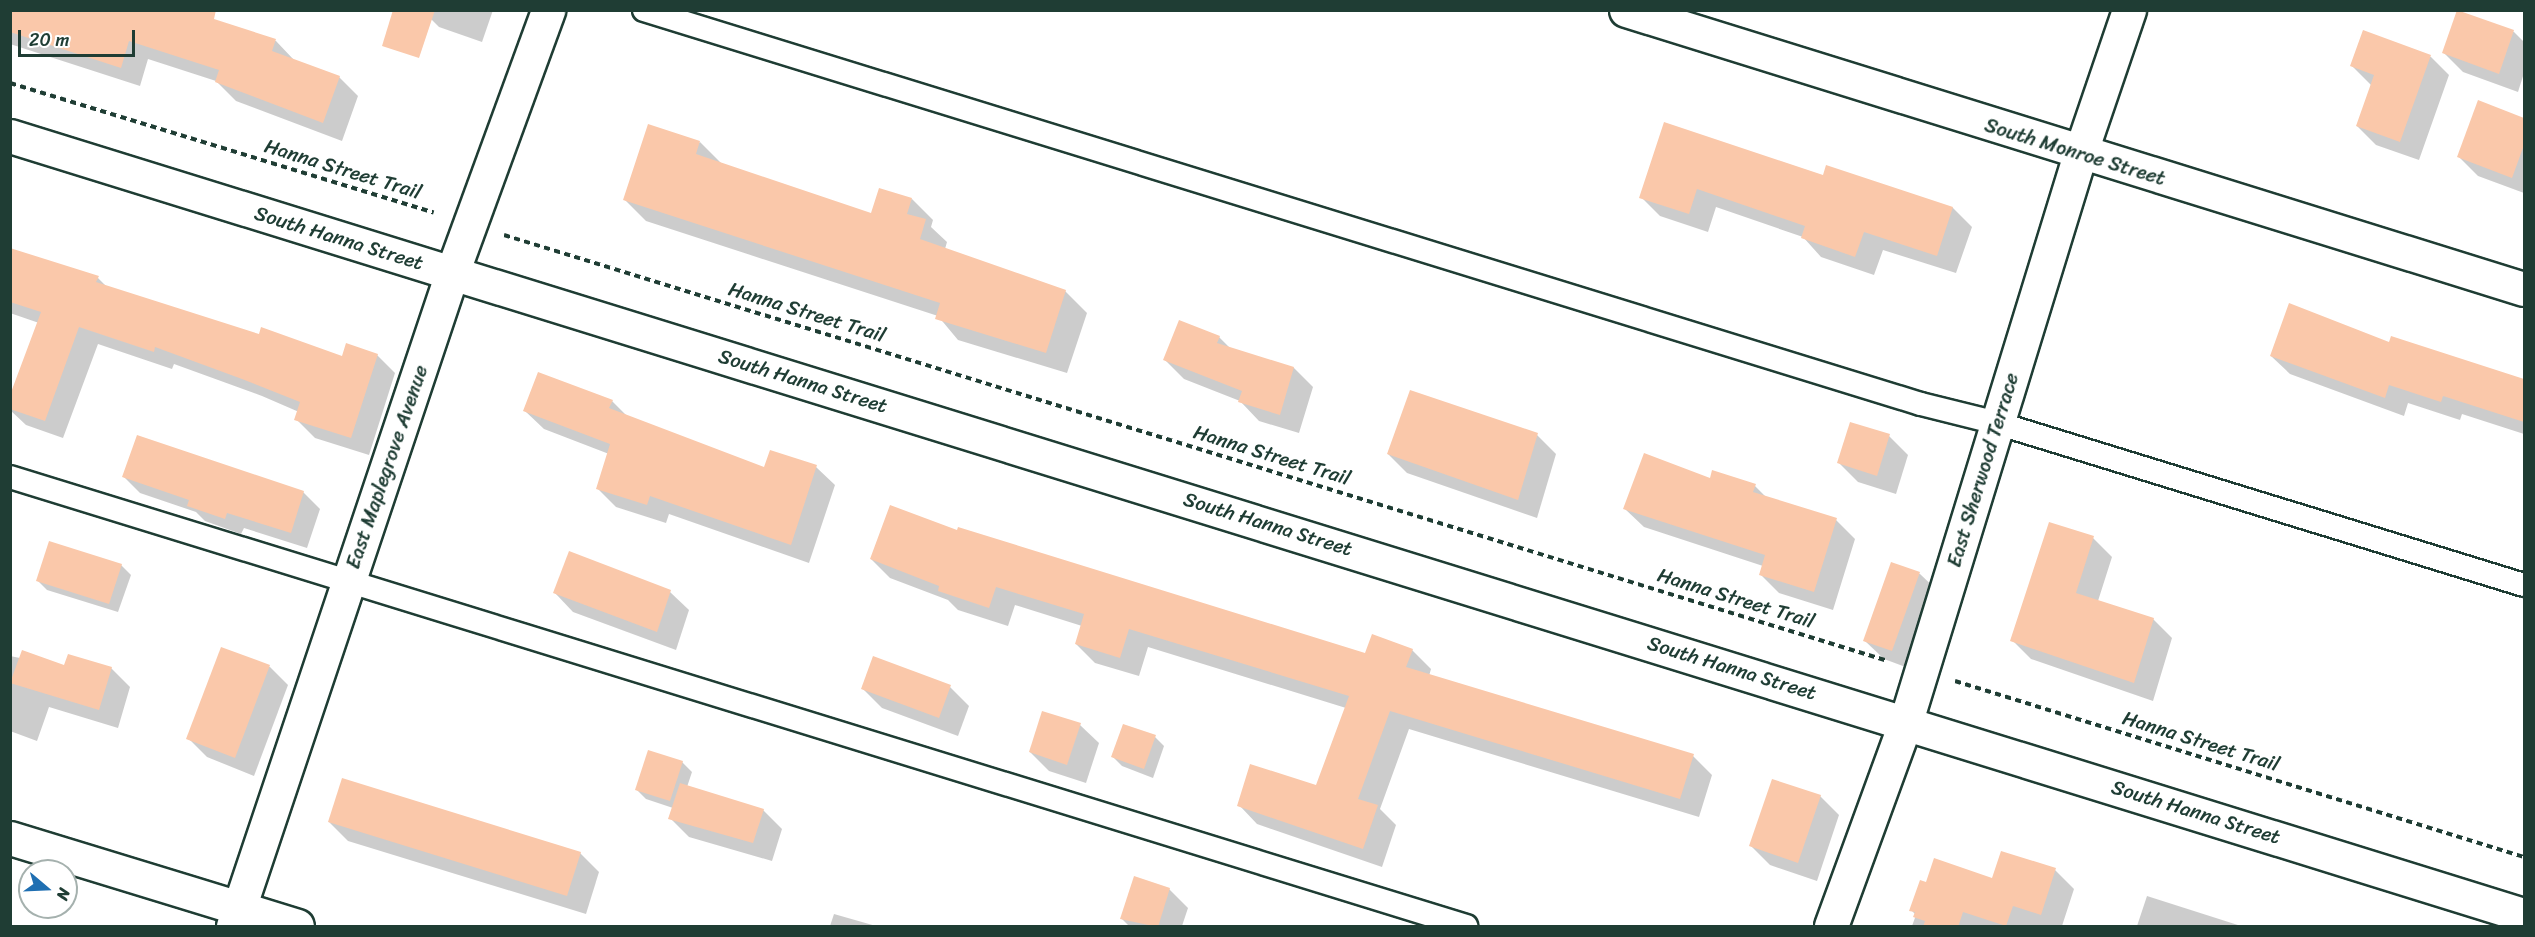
<!DOCTYPE html>
<style>
body{margin:0}
#map{position:relative;width:2535px;height:937px;overflow:hidden;background:#fff;font-family:Sriracha,sans-serif}
div>[style]{position:absolute}
.shadow>*{inset:0;background:#0003}
.building>*{inset:0;background:#fac8aa}
.path>*{height:4px;margin-top:-2px;transform-origin:0;background:repeating-linear-gradient(90deg,#1f3d34 0 6px,transparent 0 10.5px)}
.roads{filter:drop-shadow(2px 0 #1f3d34) drop-shadow(-2px 0 #1f3d34) drop-shadow(0 2px #1f3d34) drop-shadow(0 -2px #1f3d34)}
.service>*{height:22px;margin:-11px;padding:0 11px;transform-origin:11px;border-radius:11px;background:#fff}
.minor>*{height:33px;margin:-16.5px;padding:0 16.5px;transform-origin:16.5px;border-radius:16.5px;background:#fff}
span{translate:-50% -50%;white-space:nowrap;text-align:center;line-height:1.15;-webkit-text-stroke:6px #fff;paint-order:stroke}
.street-label{font-size:20px;color:#1f3d34}
.frame{position:absolute;inset:0;border:12px solid #1f3d34;pointer-events:none}
.north{position:absolute;left:18px;top:859px;width:60px;height:60px;box-sizing:border-box;background:#fff;border:2px solid #a5b1ae;border-radius:50%;rotate:109deg;font-size:16px;font-weight:700;line-height:24px;text-align:center;color:#1f3d34}
.north::after{content:'';display:block;margin:auto;width:21px;height:27px;background:#1f6fb2;clip-path:polygon(50% 0,100% 100%,50% 72%,0 100%)}
.scale{position:absolute;left:18px;top:30px;width:117px;height:27px;box-sizing:border-box;border:3px solid #1f3d34;border-top:0;padding-left:8px;font-size:18px;line-height:21px;white-space:nowrap;color:#1f3d34;-webkit-text-stroke:4px #fff;paint-order:stroke}
</style>
<div id="map">
<div class="shadow">
<div style="clip-path:polygon(10px 10px,185px 10px,276px 41px,294px 60px,339px 77px,358px 96px,342px 141px,236px 101px,216px 81px,148px 59px,140px 86px,10px 44px)"></div>
<div style="clip-path:polygon(422px 10px,493px 10px,482px 42px,439px 27px)"></div>
<div style="clip-path:polygon(2459px 12px,2514px 32px,2524px 42px,2524px 73px,2518px 92px,2463px 72px,2444px 53px)"></div>
<div style="clip-path:polygon(2364px 32px,2431px 57px,2449px 75px,2419px 160px,2376px 145px,2357px 126px,2372px 86px,2352px 66px)"></div>
<div style="clip-path:polygon(2479px 102px,2524px 119px,2524px 193px,2478px 176px,2459px 157px)"></div>
<div style="clip-path:polygon(1665px 124px,1824px 177px,1827px 167px,1953px 208px,1972px 227px,1956px 273px,1883px 250px,1874px 275px,1821px 257px,1803px 237px,1716px 207px,1708px 232px,1660px 216px,1641px 197px)"></div>
<div style="clip-path:polygon(700px 142px,722px 164px,872px 215px,912px 199px,933px 220px,931px 227px,947px 242px,945px 249px,1065px 291px,1087px 313px,1067px 373px,958px 340px,938px 316px,646px 221px,625px 200px)"></div>
<div style="clip-path:polygon(10px 250px,98px 278px,108px 288px,260px 336px,343px 358px,377px 355px,395px 373px,369px 455px,315px 438px,296px 419px,299px 412px,262px 396px,174px 364px,172px 369px,98px 344px,63px 438px,26px 425px,10px 410px,10px 400px,39px 323px,10px 313px)"></div>
<div style="clip-path:polygon(1219px 337px,1231px 349px,1294px 368px,1313px 387px,1299px 433px,1259px 421px,1240px 401px,1184px 379px,1165px 360px)"></div>
<div style="clip-path:polygon(2392px 338px,2524px 380px,2524px 434px,2462px 414px,2460px 420px,2408px 403px,2404px 416px,2290px 374px,2271px 356px,2390px 344px)"></div>
<div style="clip-path:polygon(612px 401px,627px 416px,765px 469px,816px 467px,835px 485px,809px 563px,669px 514px,666px 523px,616px 507px,597px 488px,609px 454px,544px 429px,525px 411px)"></div>
<div style="clip-path:polygon(1851px 424px,1889px 436px,1908px 455px,1896px 494px,1858px 482px,1839px 463px)"></div>
<div style="clip-path:polygon(1537px 435px,1556px 454px,1537px 518px,1407px 473px,1388px 454px)"></div>
<div style="clip-path:polygon(124px 477px,303px 492px,320px 509px,307px 548px,244px 528px,241px 534px,205px 521px,196px 512px,140px 493px)"></div>
<div style="clip-path:polygon(1711px 479px,1755px 486px,1767px 498px,1836px 520px,1855px 539px,1833px 610px,1779px 593px,1760px 574px,1763px 566px,1644px 527px,1625px 509px)"></div>
<div style="clip-path:polygon(958px 532px,1366px 654px,1412px 650px,1431px 669px,1429px 676px,1693px 756px,1712px 775px,1699px 817px,1409px 729px,1380px 809px,1396px 825px,1382px 867px,1257px 824px,1239px 805px,1317px 787px,1346px 708px,1148px 647px,1139px 676px,1095px 663px,1076px 644px,1082px 626px,1015px 605px,1008px 626px,958px 610px,948px 600px,890px 578px,871px 559px)"></div>
<div style="clip-path:polygon(2093px 538px,2112px 557px,2098px 601px,2153px 619px,2172px 638px,2153px 701px,2031px 659px,2012px 640px)"></div>
<div style="clip-path:polygon(1892px 564px,1920px 574px,1939px 592px,1911px 669px,1884px 659px,1865px 641px)"></div>
<div style="clip-path:polygon(121px 565px,131px 575px,118px 612px,47px 590px,37px 580px)"></div>
<div style="clip-path:polygon(670px 592px,689px 610px,676px 650px,573px 612px,555px 593px)"></div>
<div style="clip-path:polygon(222px 649px,270px 667px,288px 685px,254px 776px,207px 757px,188px 738px)"></div>
<div style="clip-path:polygon(10px 656px,65px 667px,111px 668px,130px 687px,118px 728px,49px 707px,37px 741px,10px 731px)"></div>
<div style="clip-path:polygon(950px 687px,969px 706px,958px 736px,882px 708px,863px 689px)"></div>
<div style="clip-path:polygon(1080px 725px,1099px 743px,1086px 783px,1049px 771px,1030px 752px)"></div>
<div style="clip-path:polygon(1155px 737px,1164px 746px,1153px 778px,1122px 766px,1113px 757px)"></div>
<div style="clip-path:polygon(682px 762px,692px 772px,687px 787px,763px 810px,782px 829px,772px 861px,689px 837px,670px 818px,673px 808px,646px 799px,637px 790px)"></div>
<div style="clip-path:polygon(1820px 796px,1839px 815px,1817px 881px,1770px 865px,1751px 846px)"></div>
<div style="clip-path:polygon(329px 822px,580px 853px,599px 872px,586px 914px,348px 841px)"></div>
<div style="clip-path:polygon(2055px 870px,2074px 889px,2062px 926px,1912px 926px,1916px 915px,1911px 910px,1927px 884px,1993px 880px)"></div>
<div style="clip-path:polygon(1169px 889px,1188px 908px,1182px 926px,1129px 926px,1122px 919px)"></div>
<div style="clip-path:polygon(2147px 896px,2241px 926px,2137px 926px)"></div>
<div style="clip-path:polygon(834px 914px,876px 926px,830px 926px)"></div>
</div>
<div class="building">
<div style="clip-path:polygon(10px 10px,216px 10px,214px 19px,276px 39px,272px 51px,340px 76px,323px 123px,215px 82px,219px 70px,129px 41px,121px 68px,10px 32px)"></div>
<div style="clip-path:polygon(393px 10px,435px 10px,419px 58px,382px 46px)"></div>
<div style="clip-path:polygon(2457px 10px,2514px 30px,2499px 74px,2442px 53px)"></div>
<div style="clip-path:polygon(2363px 30px,2431px 55px,2400px 142px,2356px 126px,2374px 75px,2350px 66px)"></div>
<div style="clip-path:polygon(2478px 100px,2524px 118px,2524px 145px,2512px 178px,2457px 157px)"></div>
<div style="clip-path:polygon(1664px 122px,1823px 175px,1826px 165px,1953px 207px,1937px 256px,1864px 232px,1855px 257px,1801px 238px,1805px 226px,1697px 189px,1689px 214px,1639px 198px)"></div>
<div style="clip-path:polygon(648px 124px,700px 141px,696px 154px,871px 213px,879px 188px,912px 198px,907px 214px,926px 219px,920px 239px,1066px 290px,1046px 353px,935px 319px,940px 303px,623px 200px)"></div>
<div style="clip-path:polygon(10px 248px,99px 276px,96px 282px,259px 334px,261px 327px,342px 356px,346px 343px,378px 354px,351px 438px,294px 420px,300px 402px,242px 379px,155px 347px,154px 352px,79px 327px,45px 421px,10px 409px,10px 395px,41px 312px,10px 302px)"></div>
<div style="clip-path:polygon(2289px 303px,2389px 342px,2391px 336px,2524px 379px,2524px 422px,2443px 396px,2441px 402px,2389px 385px,2385px 398px,2270px 356px)"></div>
<div style="clip-path:polygon(1179px 320px,1220px 336px,1217px 343px,1294px 367px,1280px 415px,1238px 402px,1242px 391px,1163px 360px)"></div>
<div style="clip-path:polygon(538px 372px,613px 400px,609px 408px,764px 467px,770px 450px,817px 465px,791px 545px,650px 496px,647px 505px,596px 489px,610px 444px,523px 411px)"></div>
<div style="clip-path:polygon(1410px 390px,1538px 433px,1518px 500px,1387px 454px)"></div>
<div style="clip-path:polygon(1850px 422px,1890px 434px,1877px 476px,1837px 463px)"></div>
<div style="clip-path:polygon(137px 435px,304px 491px,291px 533px,227px 513px,225px 519px,187px 506px,189px 500px,122px 477px)"></div>
<div style="clip-path:polygon(1644px 453px,1710px 478px,1712px 470px,1756px 484px,1753px 492px,1837px 518px,1814px 592px,1759px 575px,1765px 555px,1623px 509px)"></div>
<div style="clip-path:polygon(890px 505px,957px 530px,958px 527px,1365px 653px,1372px 634px,1413px 649px,1406px 667px,1694px 754px,1680px 799px,1390px 711px,1358px 799px,1378px 805px,1363px 849px,1237px 806px,1250px 764px,1316px 785px,1349px 696px,1129px 629px,1120px 658px,1075px 644px,1084px 614px,996px 587px,989px 608px,938px 591px,939px 586px,870px 559px)"></div>
<div style="clip-path:polygon(2049px 522px,2094px 536px,2076px 593px,2154px 618px,2134px 683px,2010px 641px)"></div>
<div style="clip-path:polygon(49px 541px,122px 564px,109px 604px,36px 581px)"></div>
<div style="clip-path:polygon(569px 551px,671px 590px,657px 632px,553px 593px)"></div>
<div style="clip-path:polygon(1891px 562px,1920px 572px,1892px 651px,1863px 641px)"></div>
<div style="clip-path:polygon(221px 647px,270px 665px,235px 758px,186px 739px)"></div>
<div style="clip-path:polygon(22px 650px,64px 665px,68px 654px,112px 667px,99px 710px,10px 683px)"></div>
<div style="clip-path:polygon(873px 656px,951px 685px,939px 718px,861px 689px)"></div>
<div style="clip-path:polygon(1042px 711px,1081px 723px,1067px 765px,1029px 752px)"></div>
<div style="clip-path:polygon(1123px 724px,1156px 735px,1144px 769px,1111px 757px)"></div>
<div style="clip-path:polygon(648px 750px,683px 761px,670px 801px,635px 790px)"></div>
<div style="clip-path:polygon(342px 778px,581px 852px,567px 896px,328px 822px)"></div>
<div style="clip-path:polygon(1772px 779px,1821px 795px,1798px 863px,1749px 846px)"></div>
<div style="clip-path:polygon(680px 783px,764px 809px,753px 843px,668px 819px)"></div>
<div style="clip-path:polygon(2001px 851px,2056px 868px,2041px 915px,2013px 906px,2006px 926px,1963px 912px,1958px 927px,1923px 927px,1925px 921px,1913px 917px,1915px 912px,1909px 911px,1920px 880px,1926px 882px,1934px 858px,1992px 878px)"></div>
<div style="clip-path:polygon(1134px 876px,1170px 888px,1158px 927px,1120px 919px)"></div>
</div>
<div class="path">
<div style="left:10px;top:83px;width:443px;rotate:17deg"></div>
<div style="left:504px;top:235px;width:1448px;rotate:17.11deg"></div>
<div style="left:1955px;top:681px;width:596px;rotate:17.19deg"></div>
</div>
<div class="roads">
<div class="service">
<div style="left:644px;top:10px;width:1336px;rotate:17.15deg"></div>
<div style="left:1921px;top:404px;width:78px;rotate:14deg"></div>
<div style="left:1997px;top:423px;width:551px;rotate:17.09deg"></div>
<div style="left:10px;top:477px;width:1524px;rotate:17.14deg"></div>
</div>
<div class="minor">
<div style="left:1626px;top:10px;width:940px;rotate:17.26deg"></div>
<div style="left:10px;top:136px;width:2632px;rotate:17.22deg"></div>
<div style="left:10px;top:838px;width:300px;rotate:17deg"></div>
<div style="left:233px;top:926px;width:689px;rotate:-71.46deg"></div>
<div style="left:452px;top:273px;width:280px;rotate:-69.9deg"></div>
<div style="left:1831px;top:926px;width:218px;rotate:-69.9deg"></div>
<div style="left:1906px;top:721px;width:593px;rotate:-72.94deg"></div>
<div style="left:2080px;top:154px;width:152px;rotate:-71.2deg"></div>
</div>
</div>
<div class="street-label">
<span style="left:2075px;top:152px;rotate:17deg">South Monroe Street</span>
<span style="left:343px;top:169px;rotate:17deg">Hanna Street Trail</span>
<span style="left:339px;top:238px;rotate:17deg">South Hanna Street</span>
<span style="left:807px;top:312px;rotate:17deg">Hanna Street Trail</span>
<span style="left:803px;top:381px;rotate:17deg">South Hanna Street</span>
<span style="left:1272px;top:455px;rotate:17deg">Hanna Street Trail</span>
<span style="left:387px;top:467px;rotate:-71deg">East Maplegrove Avenue</span>
<span style="left:1983px;top:470px;rotate:-73deg">East Sherwood Terrace</span>
<span style="left:1268px;top:524px;rotate:17deg">South Hanna Street</span>
<span style="left:1736px;top:598px;rotate:17deg">Hanna Street Trail</span>
<span style="left:1732px;top:668px;rotate:17deg">South Hanna Street</span>
<span style="left:2201px;top:741px;rotate:17deg">Hanna Street Trail</span>
<span style="left:2196px;top:812px;rotate:17deg">South Hanna Street</span>
</div>
<div class="frame"></div>
<div class="north">N</div>
<div class="scale">20 m</div>
</div>
